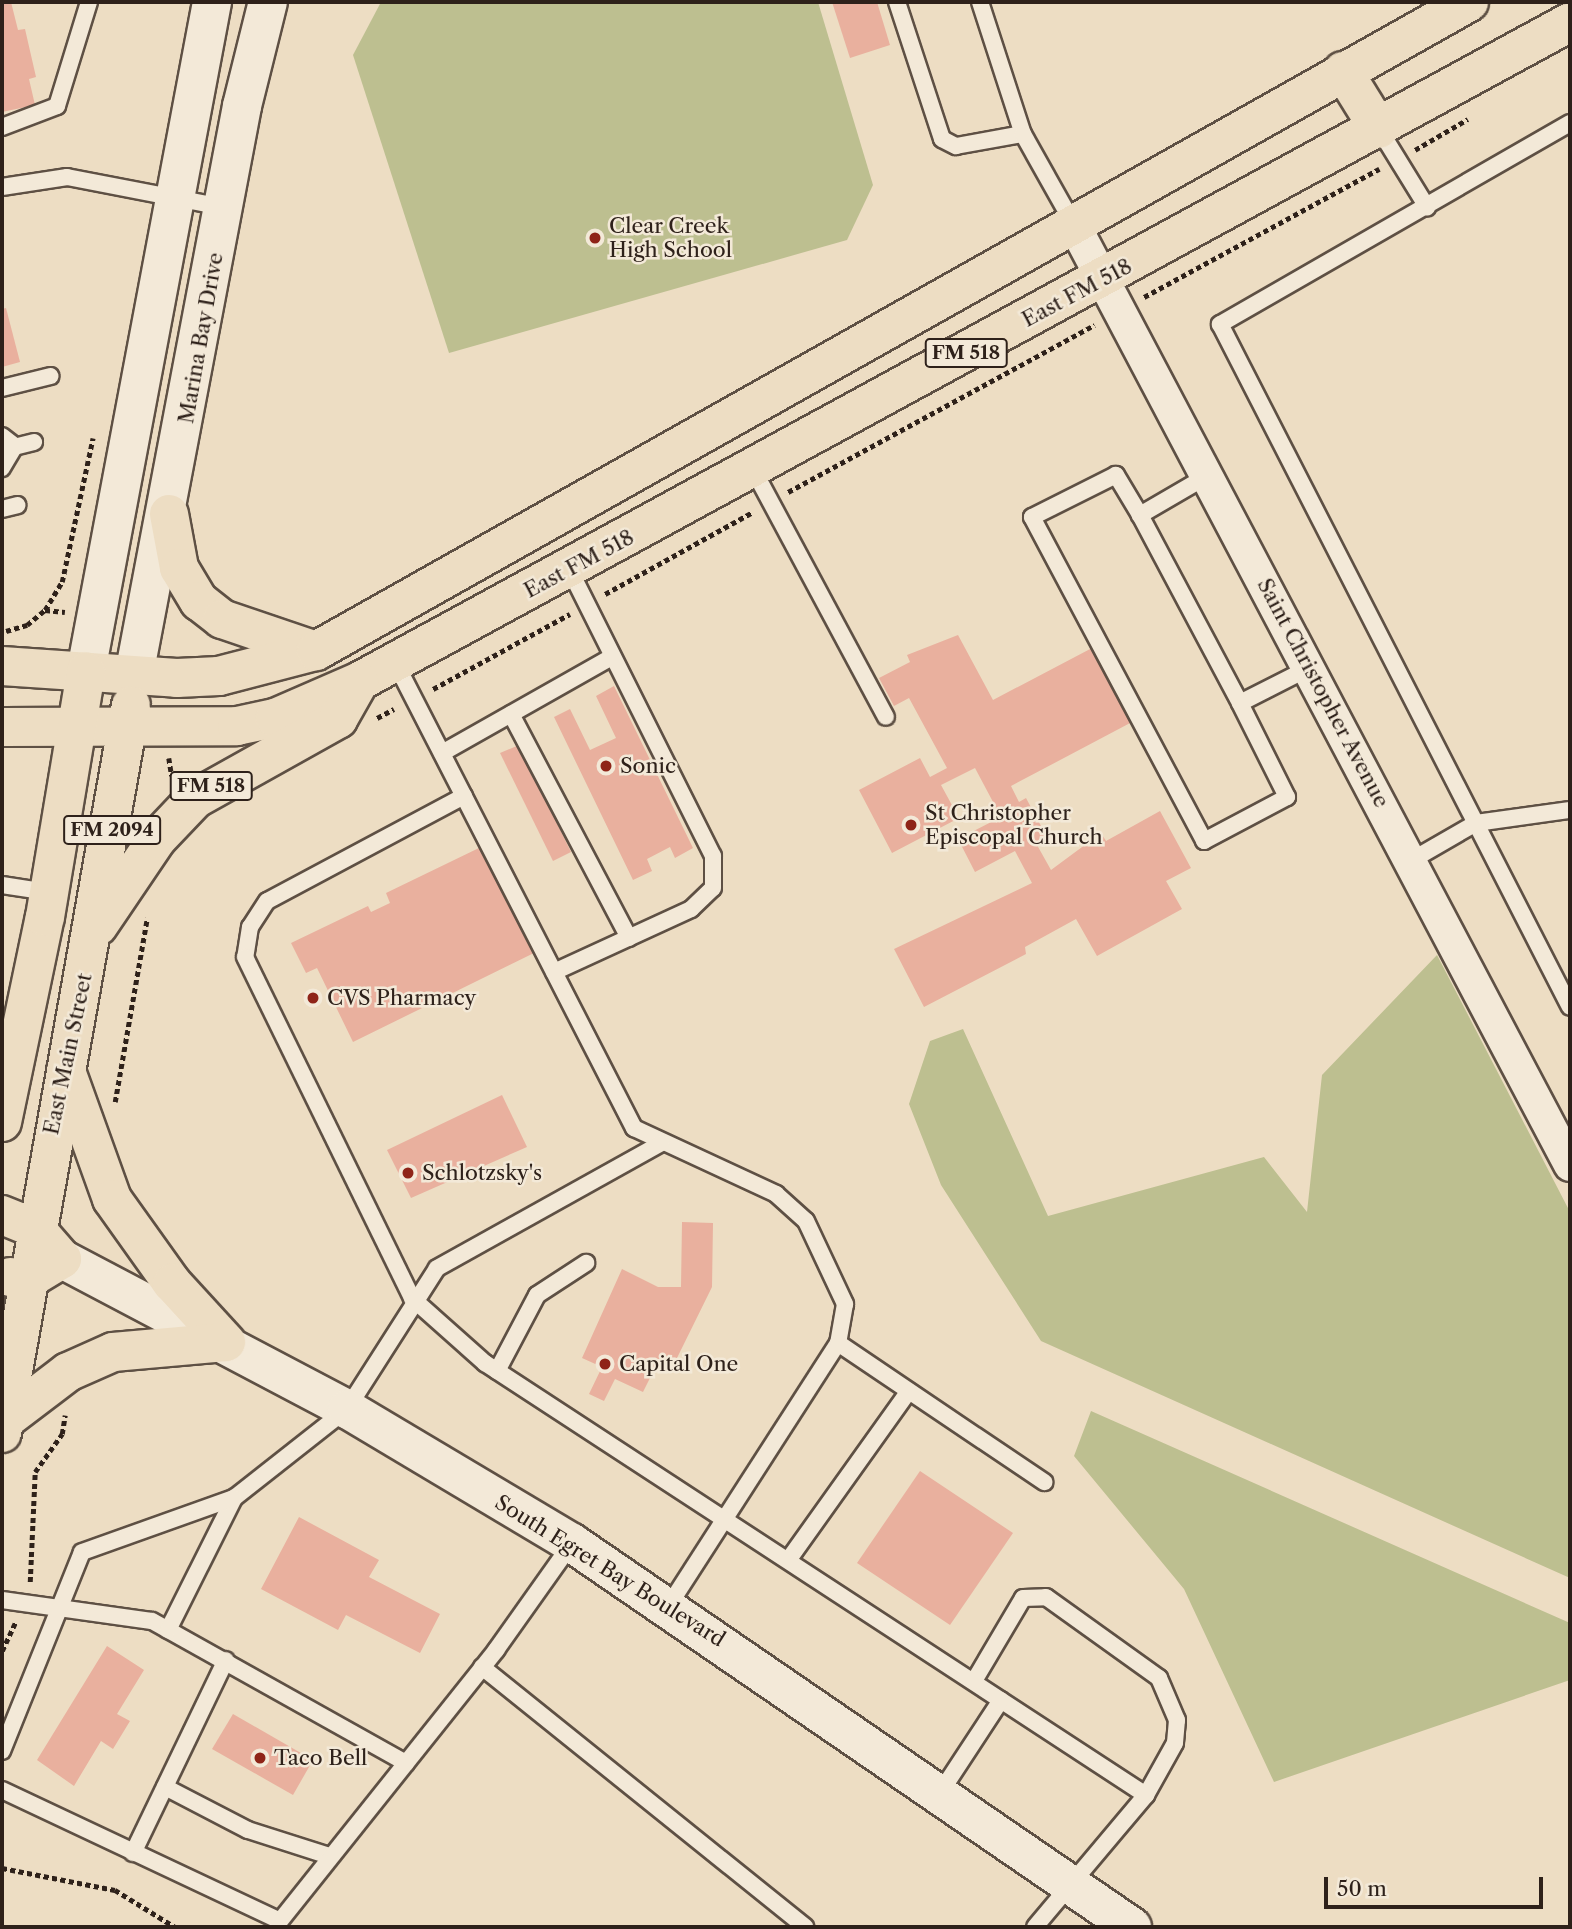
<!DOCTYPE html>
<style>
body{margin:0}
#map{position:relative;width:1572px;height:1929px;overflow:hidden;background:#edddc3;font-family:"Libre Caslon Text",serif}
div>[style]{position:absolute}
.green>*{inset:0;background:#bdbf90}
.building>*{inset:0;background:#e9b09e}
.path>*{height:4.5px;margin-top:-2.25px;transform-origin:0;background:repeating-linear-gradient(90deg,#2e211a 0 5px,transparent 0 8.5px)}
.roads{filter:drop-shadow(2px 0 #5e5044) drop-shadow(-2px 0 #5e5044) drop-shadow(0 2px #5e5044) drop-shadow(0 -2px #5e5044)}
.lane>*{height:16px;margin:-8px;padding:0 8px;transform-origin:8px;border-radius:8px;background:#f3e9d8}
.street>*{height:32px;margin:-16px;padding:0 16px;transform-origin:16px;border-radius:16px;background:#f3e9d8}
.secondary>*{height:38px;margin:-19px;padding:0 19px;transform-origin:19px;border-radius:19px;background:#f3e9d8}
.primary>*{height:38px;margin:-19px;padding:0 19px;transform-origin:19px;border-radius:19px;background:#edddc3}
.dots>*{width:19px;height:19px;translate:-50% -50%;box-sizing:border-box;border:4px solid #f3e9d8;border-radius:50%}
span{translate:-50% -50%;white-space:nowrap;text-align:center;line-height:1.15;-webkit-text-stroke:5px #f3e9d8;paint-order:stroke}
.shield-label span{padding:2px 5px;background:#f3e9d8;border:2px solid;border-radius:5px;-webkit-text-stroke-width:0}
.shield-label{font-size:19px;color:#2e211a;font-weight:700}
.poi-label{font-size:21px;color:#2e211a}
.left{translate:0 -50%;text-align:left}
.street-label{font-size:21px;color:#2e211a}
.frame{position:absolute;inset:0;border:4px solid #2e211a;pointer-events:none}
.scale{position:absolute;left:1324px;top:1877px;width:219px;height:32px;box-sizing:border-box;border:4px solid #2e211a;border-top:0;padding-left:9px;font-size:21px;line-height:24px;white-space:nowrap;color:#2e211a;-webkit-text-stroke:5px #f3e9d8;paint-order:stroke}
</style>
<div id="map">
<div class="green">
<div style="clip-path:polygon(381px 2px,818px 2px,873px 185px,847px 240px,449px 353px,353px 55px)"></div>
<div style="clip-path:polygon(1437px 955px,1570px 1212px,1570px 1578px,1041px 1341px,941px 1185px,909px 1104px,930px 1041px,963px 1029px,1048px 1216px,1264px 1157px,1307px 1212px,1322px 1075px)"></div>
<div style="clip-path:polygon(1091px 1411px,1570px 1623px,1570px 1680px,1274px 1782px,1184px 1589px,1074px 1456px)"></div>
</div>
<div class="building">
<div style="clip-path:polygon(2px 2px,11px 2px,18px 30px,25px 29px,36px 77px,29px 79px,35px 105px,2px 112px)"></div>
<div style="clip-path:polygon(832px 2px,877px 2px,890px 45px,850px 58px)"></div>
<div style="clip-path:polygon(6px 308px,20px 362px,2px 367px,2px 309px)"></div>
<div style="clip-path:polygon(958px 635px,993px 700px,1092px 648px,1132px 722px,1011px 786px,1019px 802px,1026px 798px,1048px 839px,1037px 845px,1051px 870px,1101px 833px,1106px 841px,1160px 811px,1191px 868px,1166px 881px,1182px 909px,1097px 956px,1076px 919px,1025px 947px,1026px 954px,924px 1007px,894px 949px,1032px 883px,1015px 851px,975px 872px,958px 839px,1001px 817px,975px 768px,941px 785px,959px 818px,892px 853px,859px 790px,920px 758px,930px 777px,947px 768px,909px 698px,894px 706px,879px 678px,910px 662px,907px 655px)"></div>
<div style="clip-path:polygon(614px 686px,693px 848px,675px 858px,670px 847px,647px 859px,652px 871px,633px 880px,554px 717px,570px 709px,590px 750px,616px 738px,596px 696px)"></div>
<div style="clip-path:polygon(519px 745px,571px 852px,553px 861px,500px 753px)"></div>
<div style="clip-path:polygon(481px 847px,534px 953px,353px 1042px,317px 968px,306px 973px,291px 943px,368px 906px,371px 912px,390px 903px,386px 893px)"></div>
<div style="clip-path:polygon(502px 1095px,527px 1147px,411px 1198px,387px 1150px)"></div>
<div style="clip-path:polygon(682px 1222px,713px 1223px,712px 1287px,677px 1358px,660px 1358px,643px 1392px,615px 1379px,604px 1401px,589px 1394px,602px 1367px,582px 1358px,622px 1269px,658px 1287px,681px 1287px)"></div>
<div style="clip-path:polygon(920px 1471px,1013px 1533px,950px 1625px,857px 1563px)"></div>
<div style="clip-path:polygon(299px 1517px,379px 1560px,369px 1577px,440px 1614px,420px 1653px,346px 1615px,338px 1630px,261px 1589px)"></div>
<div style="clip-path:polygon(107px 1646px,144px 1670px,117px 1714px,130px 1721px,113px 1749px,101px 1741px,74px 1786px,37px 1760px)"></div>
<div style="clip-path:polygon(233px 1714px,313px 1760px,293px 1795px,212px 1749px)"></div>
</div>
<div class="path">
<div style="left:1415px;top:150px;width:61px;rotate:-30.3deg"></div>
<div style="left:1144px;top:297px;width:268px;rotate:-28.6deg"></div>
<div style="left:788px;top:492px;width:349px;rotate:-28.6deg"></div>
<div style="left:605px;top:594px;width:169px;rotate:-29deg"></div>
<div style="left:45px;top:610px;width:20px;rotate:6deg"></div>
<div style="left:6px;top:631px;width:22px;rotate:-16deg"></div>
<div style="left:27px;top:625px;width:23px;rotate:-40deg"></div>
<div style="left:45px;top:610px;width:33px;rotate:-59deg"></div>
<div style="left:62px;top:582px;width:147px;rotate:-77.9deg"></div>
<div style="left:433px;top:689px;width:156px;rotate:-28.7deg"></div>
<div style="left:377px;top:718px;width:19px;rotate:-28deg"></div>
<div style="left:169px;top:758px;width:18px;rotate:81deg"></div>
<div style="left:115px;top:1102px;width:187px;rotate:-80.1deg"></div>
<div style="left:30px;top:1582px;width:110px;rotate:-87.4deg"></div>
<div style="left:35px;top:1472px;width:47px;rotate:-54.6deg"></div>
<div style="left:62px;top:1434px;width:19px;rotate:-81deg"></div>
<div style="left:2px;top:1651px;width:31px;rotate:-65deg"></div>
<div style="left:2px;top:1868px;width:115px;rotate:11deg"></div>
<div style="left:115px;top:1890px;width:70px;rotate:31.7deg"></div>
</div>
<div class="roads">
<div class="lane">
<div style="left:897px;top:2px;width:144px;rotate:71.8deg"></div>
<div style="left:942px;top:139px;width:16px;rotate:27deg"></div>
<div style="left:956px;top:146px;width:68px;rotate:-10.2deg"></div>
<div style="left:980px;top:2px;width:139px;rotate:72deg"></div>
<div style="left:1023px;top:134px;width:102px;rotate:60.7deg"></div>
<div style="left:1570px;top:123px;width:404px;rotate:150.1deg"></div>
<div style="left:1220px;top:324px;width:767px;rotate:62.87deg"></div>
<div style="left:2px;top:127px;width:59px;rotate:-20.9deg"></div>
<div style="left:57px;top:106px;width:109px;rotate:-72.9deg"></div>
<div style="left:1379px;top:129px;width:92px;rotate:58.4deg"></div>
<div style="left:2px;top:187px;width:66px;rotate:-8.7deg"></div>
<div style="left:67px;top:177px;width:159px;rotate:10.9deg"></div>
<div style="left:2px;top:388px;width:50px;rotate:-13.8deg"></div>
<div style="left:2px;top:436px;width:16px;rotate:38deg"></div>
<div style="left:15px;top:446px;width:26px;rotate:121deg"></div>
<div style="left:6px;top:449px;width:29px;rotate:-14deg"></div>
<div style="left:753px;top:469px;width:281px;rotate:61.8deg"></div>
<div style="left:1207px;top:476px;width:78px;rotate:149.8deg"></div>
<div style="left:1140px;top:515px;width:47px;rotate:-121deg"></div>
<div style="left:1116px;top:475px;width:94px;rotate:153.4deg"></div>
<div style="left:1032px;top:517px;width:367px;rotate:62deg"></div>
<div style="left:1204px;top:841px;width:94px;rotate:-27.9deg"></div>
<div style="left:1287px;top:797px;width:105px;rotate:-116.6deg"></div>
<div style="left:1240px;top:703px;width:77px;rotate:-26.9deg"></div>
<div style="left:2px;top:509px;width:16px;rotate:-14deg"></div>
<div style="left:1140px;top:515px;width:213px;rotate:62deg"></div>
<div style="left:395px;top:662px;width:524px;rotate:62.85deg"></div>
<div style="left:634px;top:1128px;width:157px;rotate:24.9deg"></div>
<div style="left:776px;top:1194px;width:40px;rotate:42deg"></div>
<div style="left:806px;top:1221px;width:92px;rotate:64.8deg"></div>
<div style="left:845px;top:1304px;width:40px;rotate:100deg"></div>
<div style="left:838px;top:1343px;width:312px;rotate:122.8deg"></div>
<div style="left:511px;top:714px;width:253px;rotate:62.2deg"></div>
<div style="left:442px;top:753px;width:195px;rotate:-29.5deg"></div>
<div style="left:464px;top:796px;width:223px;rotate:151.9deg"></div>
<div style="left:267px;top:901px;width:31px;rotate:123deg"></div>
<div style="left:250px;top:927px;width:30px;rotate:99deg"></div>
<div style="left:245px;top:957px;width:380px;rotate:63.9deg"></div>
<div style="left:412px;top:1298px;width:98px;rotate:41.7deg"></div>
<div style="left:485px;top:1363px;width:790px;rotate:33.17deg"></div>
<div style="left:1412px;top:860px;width:74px;rotate:-30deg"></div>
<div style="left:1476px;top:823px;width:95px;rotate:-7.9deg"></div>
<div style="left:2px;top:885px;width:47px;rotate:8.7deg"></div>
<div style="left:554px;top:972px;width:151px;rotate:-24.7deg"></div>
<div style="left:691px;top:909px;width:30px;rotate:-44deg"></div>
<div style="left:713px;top:888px;width:32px;rotate:-90deg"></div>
<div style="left:713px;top:856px;width:321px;rotate:-116.6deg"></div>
<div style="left:838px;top:1343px;width:249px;rotate:34deg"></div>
<div style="left:497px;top:1371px;width:86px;rotate:-62.2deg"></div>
<div style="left:537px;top:1295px;width:59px;rotate:-33.1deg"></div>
<div style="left:789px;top:1559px;width:206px;rotate:-54.5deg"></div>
<div style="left:2px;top:1600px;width:151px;rotate:8deg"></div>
<div style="left:152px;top:1621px;width:291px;rotate:29.2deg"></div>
<div style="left:168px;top:1630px;width:148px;rotate:-63.4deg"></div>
<div style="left:234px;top:1498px;width:144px;rotate:-38.2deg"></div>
<div style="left:347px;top:1409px;width:167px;rotate:-57.4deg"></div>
<div style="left:437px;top:1268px;width:257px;rotate:-29.1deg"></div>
<div style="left:482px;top:1667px;width:415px;rotate:38.8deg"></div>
<div style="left:974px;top:1681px;width:96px;rotate:-59.4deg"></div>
<div style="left:1023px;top:1598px;width:23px;rotate:-2deg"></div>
<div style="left:1046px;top:1597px;width:139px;rotate:35.6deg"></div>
<div style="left:1159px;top:1678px;width:46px;rotate:66.8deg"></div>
<div style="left:1177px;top:1720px;width:23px;rotate:95deg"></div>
<div style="left:1175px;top:1743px;width:60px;rotate:119.1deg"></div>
<div style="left:1146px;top:1795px;width:172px;rotate:130.1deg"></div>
<div style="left:2px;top:1751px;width:214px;rotate:-68.1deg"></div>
<div style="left:82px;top:1552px;width:161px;rotate:-19.6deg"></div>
<div style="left:165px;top:1787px;width:93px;rotate:27.4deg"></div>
<div style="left:248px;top:1830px;width:85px;rotate:17.8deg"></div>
<div style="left:2px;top:1790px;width:307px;rotate:25.2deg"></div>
<div style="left:280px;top:1921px;width:347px;rotate:-51.4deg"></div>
<div style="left:496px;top:1650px;width:131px;rotate:-54.6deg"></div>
<div style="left:940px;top:1793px;width:111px;rotate:-56.7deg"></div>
<div style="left:133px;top:1853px;width:214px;rotate:-64.3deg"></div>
</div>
<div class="street">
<div style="left:1073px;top:223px;width:1065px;rotate:62.18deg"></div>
</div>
<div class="secondary">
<div style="left:86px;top:671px;width:681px;rotate:-79.33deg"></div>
<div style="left:134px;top:675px;width:579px;rotate:-79.25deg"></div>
<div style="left:242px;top:106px;width:107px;rotate:-76deg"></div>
<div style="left:62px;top:1259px;width:322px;rotate:27.8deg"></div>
<div style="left:347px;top:1409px;width:262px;rotate:30.8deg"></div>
<div style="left:572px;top:1543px;width:679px;rotate:34.44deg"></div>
</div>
<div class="primary">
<div style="left:1343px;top:71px;width:68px;rotate:58.2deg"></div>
<div style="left:169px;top:514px;width:55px;rotate:79.5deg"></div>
<div style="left:179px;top:568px;width:39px;rotate:59deg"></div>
<div style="left:199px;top:601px;width:29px;rotate:38deg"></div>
<div style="left:222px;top:619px;width:99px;rotate:18.8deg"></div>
<div style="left:2px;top:666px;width:175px;rotate:3.9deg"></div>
<div style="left:177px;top:678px;width:42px;rotate:-2.7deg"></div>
<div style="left:219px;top:676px;width:100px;rotate:-14.5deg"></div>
<div style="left:316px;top:651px;width:1323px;rotate:-29.37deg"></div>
<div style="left:2px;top:727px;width:235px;rotate:-0.2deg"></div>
<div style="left:237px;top:726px;width:39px;rotate:-12deg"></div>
<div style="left:275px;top:718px;width:93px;rotate:-23.5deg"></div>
<div style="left:360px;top:681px;width:1378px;rotate:-28.57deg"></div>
<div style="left:98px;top:926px;width:105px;rotate:-55.9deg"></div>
<div style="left:157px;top:839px;width:55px;rotate:-46.5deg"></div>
<div style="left:195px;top:799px;width:164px;rotate:-29.2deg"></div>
<div style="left:338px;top:719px;width:43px;rotate:-60.4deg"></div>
<div style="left:66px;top:1071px;width:136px;rotate:70.2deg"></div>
<div style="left:112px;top:1199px;width:103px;rotate:54.5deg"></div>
<div style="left:172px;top:1283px;width:80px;rotate:47.5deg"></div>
<div style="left:2px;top:1122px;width:209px;rotate:-78.2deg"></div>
<div style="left:45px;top:917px;width:249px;rotate:-80.5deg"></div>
<div style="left:2px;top:1215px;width:35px;rotate:22deg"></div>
<div style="left:35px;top:1228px;width:41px;rotate:48.9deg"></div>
<div style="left:62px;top:1259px;width:41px;rotate:149deg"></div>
<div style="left:27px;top:1280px;width:17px;rotate:-170deg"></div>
<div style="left:5px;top:1420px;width:79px;rotate:-37.3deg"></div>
<div style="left:68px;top:1372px;width:49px;rotate:-24deg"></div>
<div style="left:113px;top:1352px;width:113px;rotate:-5.1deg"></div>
<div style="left:2px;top:1433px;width:739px;rotate:-79.95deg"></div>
</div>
</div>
<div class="dots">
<div style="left:595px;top:238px;background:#8f2418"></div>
<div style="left:606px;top:766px;background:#8f2418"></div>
<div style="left:911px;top:825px;background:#8f2418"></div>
<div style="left:313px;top:998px;background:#8f2418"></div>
<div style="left:408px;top:1173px;background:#8f2418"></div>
<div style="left:605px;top:1364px;background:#8f2418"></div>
<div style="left:260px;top:1758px;background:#8f2418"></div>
</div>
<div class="shield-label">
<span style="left:966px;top:353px">FM 518</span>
<span style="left:211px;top:786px">FM 518</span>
<span style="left:112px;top:830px">FM 2094</span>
</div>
<div class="poi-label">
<span class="left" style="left:609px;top:238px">Clear Creek<br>High School</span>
<span class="left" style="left:620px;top:766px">Sonic</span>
<span class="left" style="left:925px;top:825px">St Christopher<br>Episcopal Church</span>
<span class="left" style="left:327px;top:998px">CVS Pharmacy</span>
<span class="left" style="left:422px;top:1173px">Schlotzsky's</span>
<span class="left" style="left:619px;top:1364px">Capital One</span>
<span class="left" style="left:274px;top:1758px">Taco Bell</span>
</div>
<div class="street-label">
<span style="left:1077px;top:293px;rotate:-28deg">East FM 518</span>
<span style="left:201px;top:338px;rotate:-80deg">Marina Bay Drive</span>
<span style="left:579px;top:564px;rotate:-28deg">East FM 518</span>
<span style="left:1323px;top:693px;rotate:62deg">Saint Christopher Avenue</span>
<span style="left:68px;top:1054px;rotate:-78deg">East Main Street</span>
<span style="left:610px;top:1571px;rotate:32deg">South Egret Bay Boulevard</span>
</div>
<div class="frame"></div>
<div class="scale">50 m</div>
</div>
